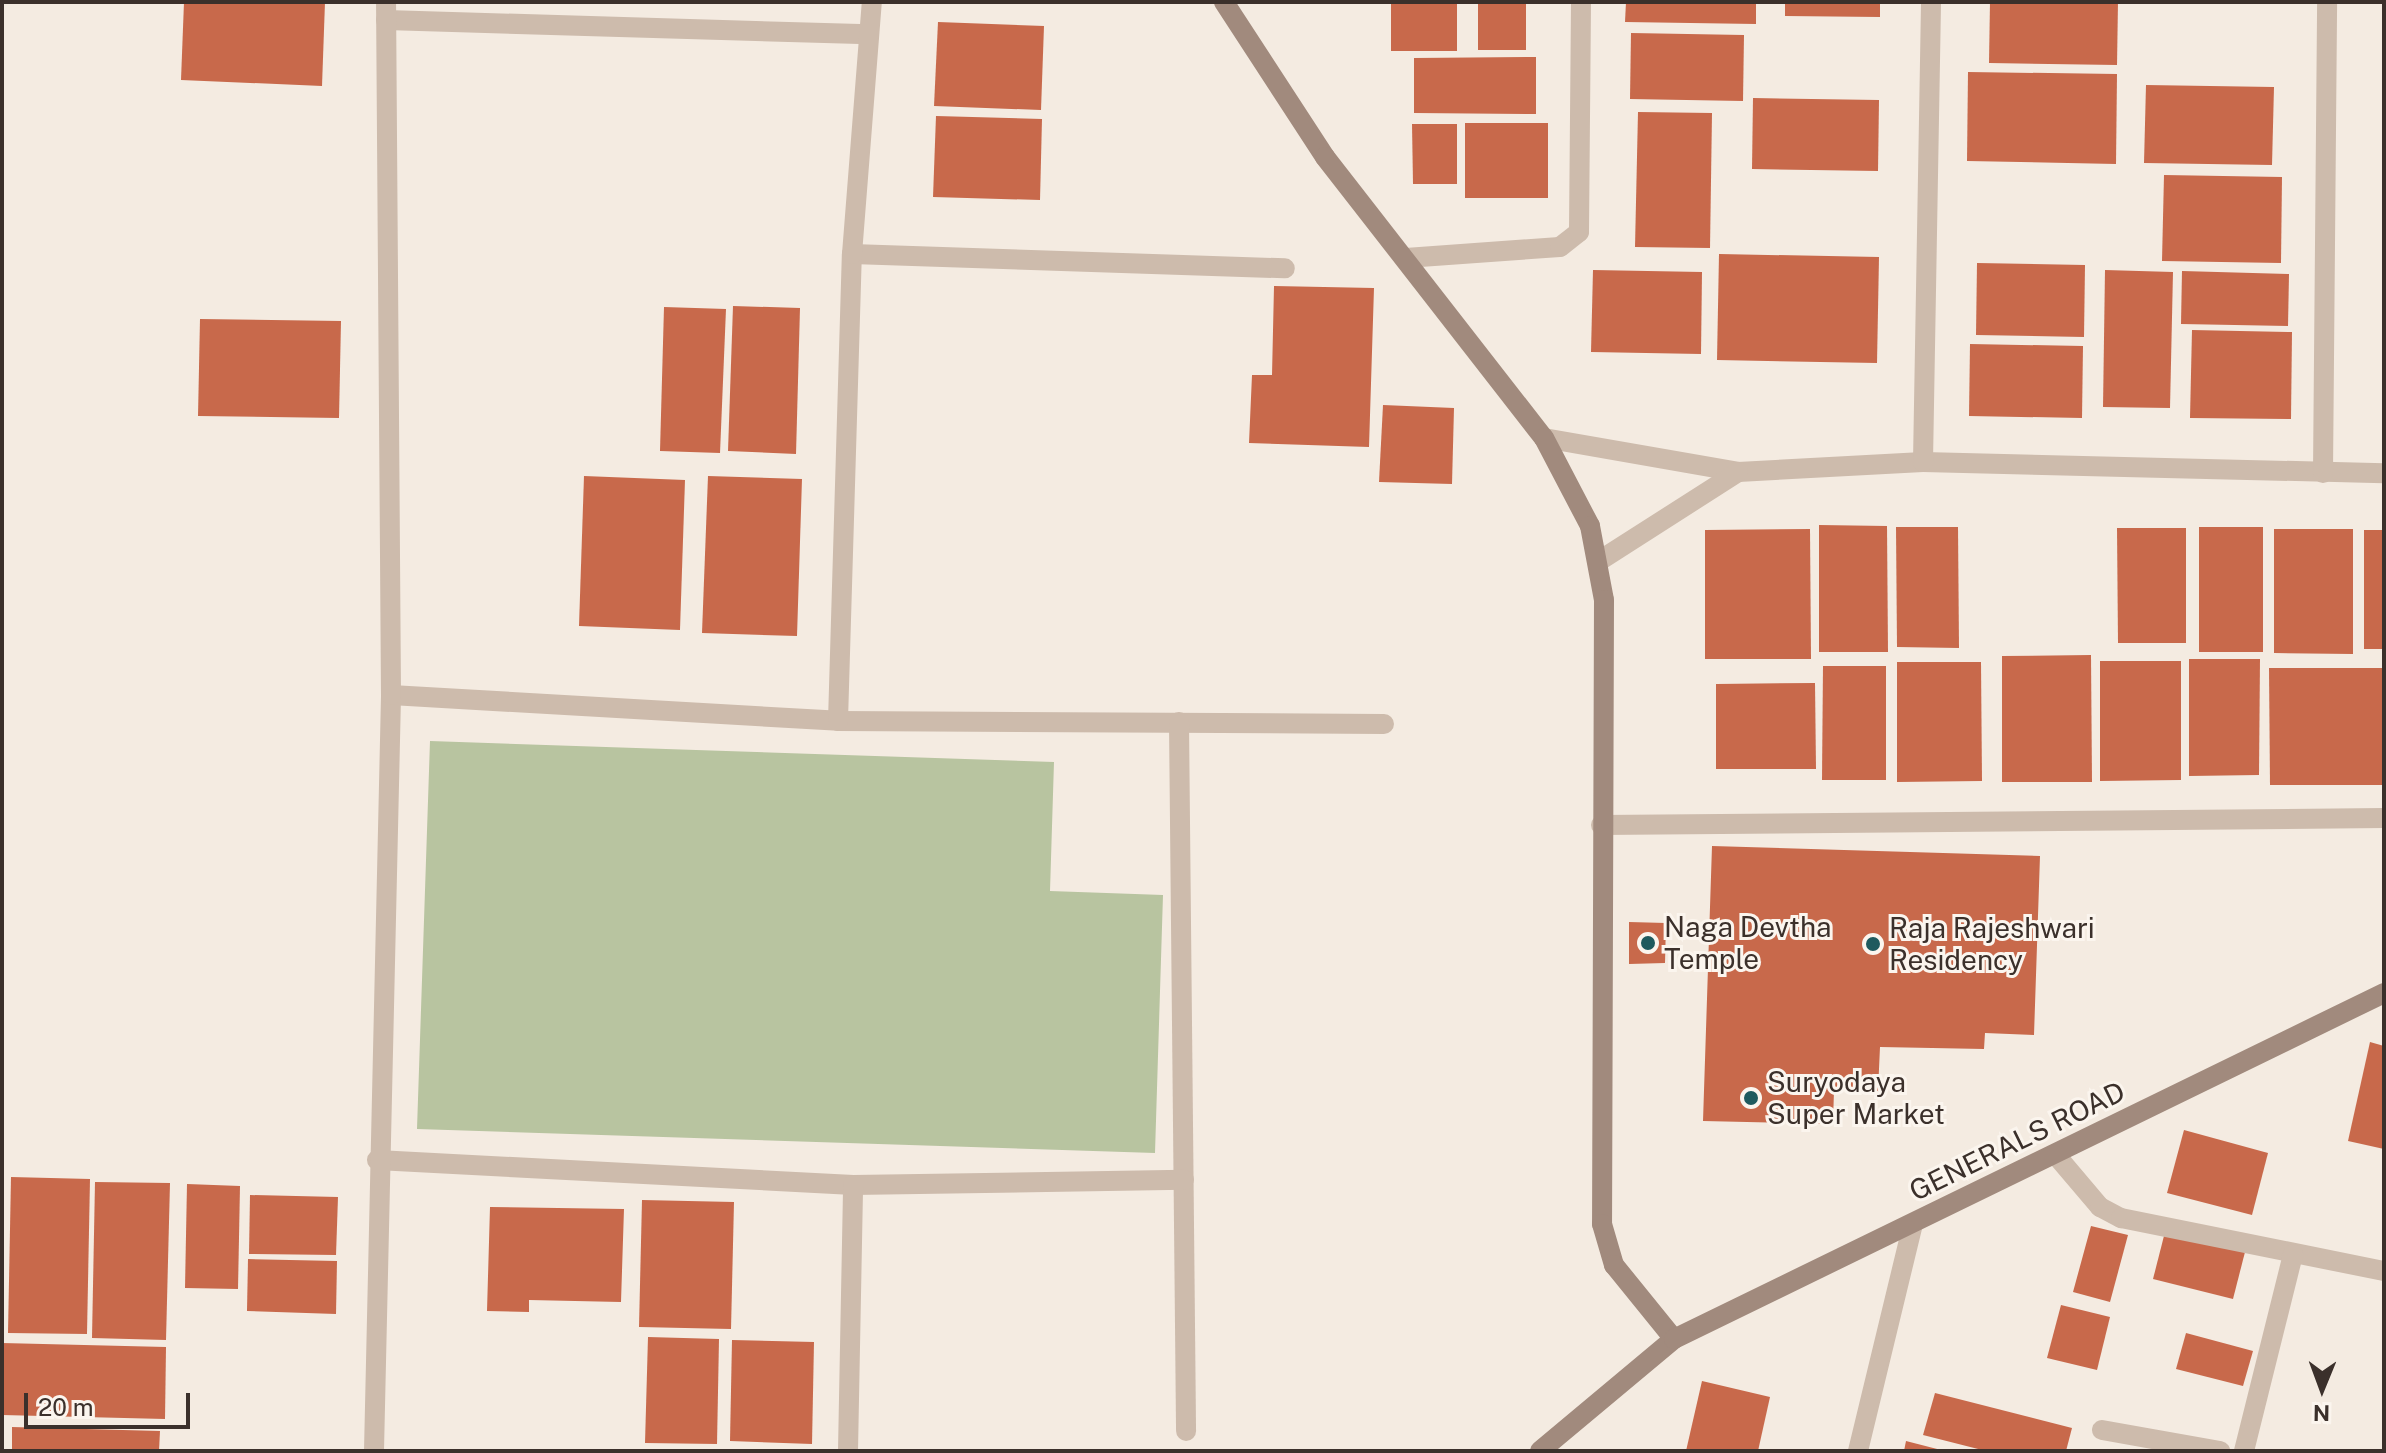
<!DOCTYPE html>
<style>
body{margin:0}
#map{position:relative;width:2386px;height:1453px;overflow:hidden;background:#f4ebe1;font-family:"Public Sans",sans-serif}
div>[style]{position:absolute}
.green>*{inset:0;background:#b8c4a0}
.building>*{inset:0;background:#c8694b}
.street>*{height:20px;margin:-10px;padding:0 10px;transform-origin:10px;border-radius:10px;background:#cdbbac}
.secondary>*{height:20px;margin:-10px;padding:0 10px;transform-origin:10px;border-radius:10px;background:#a18a7d}
.dots>*{width:22px;height:22px;translate:-50% -50%;box-sizing:border-box;border:4px solid #fbf5ee;border-radius:50%}
span{translate:-50% -50%;white-space:nowrap;text-align:center;line-height:1.15;-webkit-text-stroke:6px #fbf5ee;paint-order:stroke}
.poi-label{font-size:28px;color:#3b302b}
.left{translate:0 -50%;text-align:left}
.street-label{font-size:28px;color:#3b302b}
.frame{position:absolute;inset:0;border:4px solid #3b302b;pointer-events:none}
.north{position:absolute;left:2282px;top:1349px;width:80px;height:80px;-webkit-text-stroke:6px #fbf5ee;paint-order:stroke;rotate:181deg;font-size:22px;font-weight:700;line-height:32px;text-align:center;color:#3b302b}
.north::after{content:'';display:block;margin:auto;width:28px;height:36px;background:#3b302b;clip-path:polygon(50% 0,100% 100%,50% 72%,0 100%)}
.scale{position:absolute;left:24px;top:1393px;width:166px;height:36px;box-sizing:border-box;border:4px solid #3b302b;border-top:0;padding-left:10px;font-size:24px;line-height:28px;white-space:nowrap;color:#3b302b;-webkit-text-stroke:6px #fbf5ee;paint-order:stroke}
</style>
<div id="map">
<div class="green">
<div style="clip-path:polygon(430px 741px,1054px 762px,1050px 891px,1163px 895px,1155px 1153px,417px 1129px)"></div>
</div>
<div class="building">
<div style="clip-path:polygon(184px 2px,325px 2px,322px 86px,181px 80px)"></div>
<div style="clip-path:polygon(1391px 2px,1457px 2px,1457px 51px,1391px 51px)"></div>
<div style="clip-path:polygon(1478px 2px,1526px 2px,1526px 50px,1478px 50px)"></div>
<div style="clip-path:polygon(1626px 2px,1756px 2px,1756px 24px,1625px 22px)"></div>
<div style="clip-path:polygon(1785px 2px,1880px 2px,1880px 17px,1785px 16px)"></div>
<div style="clip-path:polygon(1990px 2px,2118px 2px,2117px 65px,1989px 63px)"></div>
<div style="clip-path:polygon(938px 22px,1044px 26px,1041px 110px,934px 106px)"></div>
<div style="clip-path:polygon(1631px 33px,1744px 35px,1743px 101px,1630px 99px)"></div>
<div style="clip-path:polygon(1536px 57px,1536px 114px,1414px 113px,1414px 58px)"></div>
<div style="clip-path:polygon(1968px 72px,2117px 74px,2116px 164px,1967px 161px)"></div>
<div style="clip-path:polygon(2146px 85px,2274px 87px,2272px 165px,2144px 163px)"></div>
<div style="clip-path:polygon(1753px 98px,1879px 100px,1878px 171px,1752px 169px)"></div>
<div style="clip-path:polygon(1638px 112px,1712px 113px,1710px 248px,1635px 247px)"></div>
<div style="clip-path:polygon(936px 116px,1042px 119px,1040px 200px,933px 197px)"></div>
<div style="clip-path:polygon(1465px 123px,1548px 123px,1548px 198px,1465px 198px)"></div>
<div style="clip-path:polygon(1412px 124px,1457px 124px,1457px 184px,1413px 184px)"></div>
<div style="clip-path:polygon(2164px 175px,2282px 177px,2281px 263px,2162px 261px)"></div>
<div style="clip-path:polygon(1719px 254px,1879px 257px,1877px 363px,1717px 360px)"></div>
<div style="clip-path:polygon(1977px 263px,2085px 265px,2084px 337px,1976px 335px)"></div>
<div style="clip-path:polygon(1593px 270px,1702px 272px,1701px 354px,1591px 352px)"></div>
<div style="clip-path:polygon(2105px 270px,2173px 272px,2170px 408px,2103px 407px)"></div>
<div style="clip-path:polygon(2182px 271px,2289px 274px,2288px 326px,2181px 324px)"></div>
<div style="clip-path:polygon(1274px 286px,1374px 288px,1369px 447px,1249px 443px,1252px 375px,1272px 375px)"></div>
<div style="clip-path:polygon(733px 306px,800px 308px,796px 454px,728px 451px)"></div>
<div style="clip-path:polygon(664px 307px,726px 309px,720px 453px,660px 451px)"></div>
<div style="clip-path:polygon(200px 319px,341px 321px,339px 418px,198px 416px)"></div>
<div style="clip-path:polygon(2192px 330px,2292px 332px,2291px 419px,2190px 418px)"></div>
<div style="clip-path:polygon(1970px 344px,2083px 346px,2082px 418px,1969px 416px)"></div>
<div style="clip-path:polygon(1383px 405px,1454px 408px,1452px 484px,1379px 482px)"></div>
<div style="clip-path:polygon(584px 476px,685px 480px,680px 630px,579px 626px)"></div>
<div style="clip-path:polygon(708px 476px,802px 479px,797px 636px,702px 633px)"></div>
<div style="clip-path:polygon(1819px 525px,1887px 526px,1888px 652px,1819px 652px)"></div>
<div style="clip-path:polygon(1896px 527px,1958px 527px,1959px 648px,1897px 647px)"></div>
<div style="clip-path:polygon(2199px 527px,2263px 527px,2263px 652px,2199px 652px)"></div>
<div style="clip-path:polygon(2117px 528px,2186px 528px,2186px 643px,2118px 643px)"></div>
<div style="clip-path:polygon(1810px 529px,1811px 659px,1705px 659px,1705px 530px)"></div>
<div style="clip-path:polygon(2274px 529px,2353px 529px,2353px 654px,2274px 653px)"></div>
<div style="clip-path:polygon(2364px 530px,2384px 530px,2384px 649px,2364px 649px)"></div>
<div style="clip-path:polygon(2091px 655px,2092px 782px,2002px 782px,2002px 656px)"></div>
<div style="clip-path:polygon(2189px 659px,2260px 659px,2259px 775px,2189px 776px)"></div>
<div style="clip-path:polygon(2100px 661px,2181px 661px,2181px 780px,2100px 781px)"></div>
<div style="clip-path:polygon(1897px 662px,1981px 662px,1982px 781px,1897px 782px)"></div>
<div style="clip-path:polygon(1823px 666px,1886px 666px,1886px 780px,1822px 780px)"></div>
<div style="clip-path:polygon(2269px 668px,2384px 668px,2384px 785px,2270px 785px)"></div>
<div style="clip-path:polygon(1815px 683px,1816px 769px,1716px 769px,1716px 684px)"></div>
<div style="clip-path:polygon(1712px 846px,2040px 856px,2034px 1035px,1985px 1033px,1984px 1049px,1880px 1047px,1878px 1091px,1834px 1090px,1833px 1124px,1703px 1121px)"></div>
<div style="clip-path:polygon(1629px 922px,1666px 923px,1665px 963px,1629px 964px)"></div>
<div style="clip-path:polygon(2370px 1042px,2384px 1046px,2384px 1149px,2348px 1141px)"></div>
<div style="clip-path:polygon(2184px 1130px,2268px 1153px,2252px 1215px,2167px 1193px)"></div>
<div style="clip-path:polygon(11px 1177px,90px 1179px,87px 1334px,8px 1333px)"></div>
<div style="clip-path:polygon(95px 1182px,170px 1183px,166px 1340px,92px 1338px)"></div>
<div style="clip-path:polygon(187px 1184px,240px 1186px,238px 1289px,185px 1288px)"></div>
<div style="clip-path:polygon(250px 1195px,338px 1197px,336px 1255px,249px 1254px)"></div>
<div style="clip-path:polygon(642px 1200px,734px 1202px,731px 1329px,639px 1327px)"></div>
<div style="clip-path:polygon(490px 1207px,624px 1209px,621px 1302px,529px 1300px,529px 1312px,487px 1311px)"></div>
<div style="clip-path:polygon(2091px 1226px,2128px 1235px,2110px 1302px,2073px 1292px)"></div>
<div style="clip-path:polygon(2165px 1232px,2245px 1252px,2233px 1299px,2153px 1279px)"></div>
<div style="clip-path:polygon(248px 1259px,337px 1261px,336px 1314px,247px 1311px)"></div>
<div style="clip-path:polygon(2061px 1305px,2110px 1317px,2097px 1370px,2047px 1358px)"></div>
<div style="clip-path:polygon(2186px 1333px,2253px 1351px,2243px 1386px,2176px 1369px)"></div>
<div style="clip-path:polygon(648px 1337px,719px 1339px,717px 1444px,645px 1443px)"></div>
<div style="clip-path:polygon(732px 1340px,814px 1342px,812px 1444px,730px 1441px)"></div>
<div style="clip-path:polygon(2px 1343px,166px 1347px,165px 1419px,2px 1415px)"></div>
<div style="clip-path:polygon(1702px 1381px,1770px 1397px,1758px 1451px,1686px 1451px)"></div>
<div style="clip-path:polygon(1935px 1393px,2072px 1428px,2066px 1451px,1986px 1451px,1923px 1435px)"></div>
<div style="clip-path:polygon(12px 1427px,160px 1431px,159px 1451px,12px 1451px)"></div>
<div style="clip-path:polygon(1906px 1441px,1941px 1450px,1941px 1451px,1904px 1451px)"></div>
</div>
<div class="street">
<div style="left:386px;top:20px;width:483px;rotate:1.7deg"></div>
<div style="left:852px;top:254px;width:433px;rotate:1.9deg"></div>
<div style="left:1406px;top:258px;width:154px;rotate:-4.1deg"></div>
<div style="left:1560px;top:247px;width:24px;rotate:-38deg"></div>
<div style="left:1579px;top:232px;width:230px;rotate:-89.5deg"></div>
<div style="left:1544px;top:438px;width:197px;rotate:9.9deg"></div>
<div style="left:1738px;top:472px;width:185px;rotate:-3.1deg"></div>
<div style="left:1923px;top:462px;width:461px;rotate:1.4deg"></div>
<div style="left:1923px;top:462px;width:460px;rotate:-89deg"></div>
<div style="left:2323px;top:473px;width:471px;rotate:-89.5deg"></div>
<div style="left:1599px;top:561px;width:165px;rotate:-32.6deg"></div>
<div style="left:391px;top:695px;width:448px;rotate:3.3deg"></div>
<div style="left:838px;top:721px;width:546px;rotate:0.31deg"></div>
<div style="left:838px;top:721px;width:467px;rotate:-88.3deg"></div>
<div style="left:852px;top:254px;width:253px;rotate:-85.5deg"></div>
<div style="left:1179px;top:722px;width:709px;rotate:89.43deg"></div>
<div style="left:1601px;top:825px;width:783px;rotate:-0.51deg"></div>
<div style="left:2055px;top:1154px;width:70px;rotate:49.7deg"></div>
<div style="left:2100px;top:1207px;width:24px;rotate:28deg"></div>
<div style="left:2121px;top:1218px;width:268px;rotate:11.4deg"></div>
<div style="left:377px;top:1160px;width:477px;rotate:3deg"></div>
<div style="left:853px;top:1185px;width:331px;rotate:-0.9deg"></div>
<div style="left:2102px;top:1430px;width:120px;rotate:10.1deg"></div>
<div style="left:374px;top:1451px;width:756px;rotate:-88.71deg"></div>
<div style="left:391px;top:695px;width:693px;rotate:-90.41deg"></div>
<div style="left:848px;top:1451px;width:266px;rotate:-88.9deg"></div>
<div style="left:1858px;top:1451px;width:234px;rotate:-76.4deg"></div>
<div style="left:2244px;top:1451px;width:203px;rotate:-76deg"></div>
</div>
<div class="secondary">
<div style="left:1224px;top:2px;width:185px;rotate:56.9deg"></div>
<div style="left:1325px;top:157px;width:356px;rotate:52.1deg"></div>
<div style="left:1544px;top:438px;width:99px;rotate:62.4deg"></div>
<div style="left:1590px;top:526px;width:75px;rotate:79.3deg"></div>
<div style="left:1604px;top:600px;width:624px;rotate:90.18deg"></div>
<div style="left:1602px;top:1224px;width:43px;rotate:73.7deg"></div>
<div style="left:1614px;top:1265px;width:95px;rotate:51deg"></div>
<div style="left:1540px;top:1451px;width:175px;rotate:-39.9deg"></div>
<div style="left:1674px;top:1339px;width:790px;rotate:-25.98deg"></div>
</div>
<div class="dots">
<div style="left:1648px;top:943px;background:#1f5a5e"></div>
<div style="left:1873px;top:944px;background:#1f5a5e"></div>
<div style="left:1751px;top:1098px;background:#1f5a5e"></div>
</div>
<div class="poi-label">
<span class="left" style="left:1664px;top:943px">Naga Devtha<br>Temple</span>
<span class="left" style="left:1889px;top:944px">Raja Rajeshwari<br>Residency</span>
<span class="left" style="left:1767px;top:1098px">Suryodaya<br>Super Market</span>
</div>
<div class="street-label">
<span style="left:2017px;top:1141px;rotate:-26deg">GENERALS ROAD</span>
</div>
<div class="frame"></div>
<div class="north">N</div>
<div class="scale">20 m</div>
</div>
